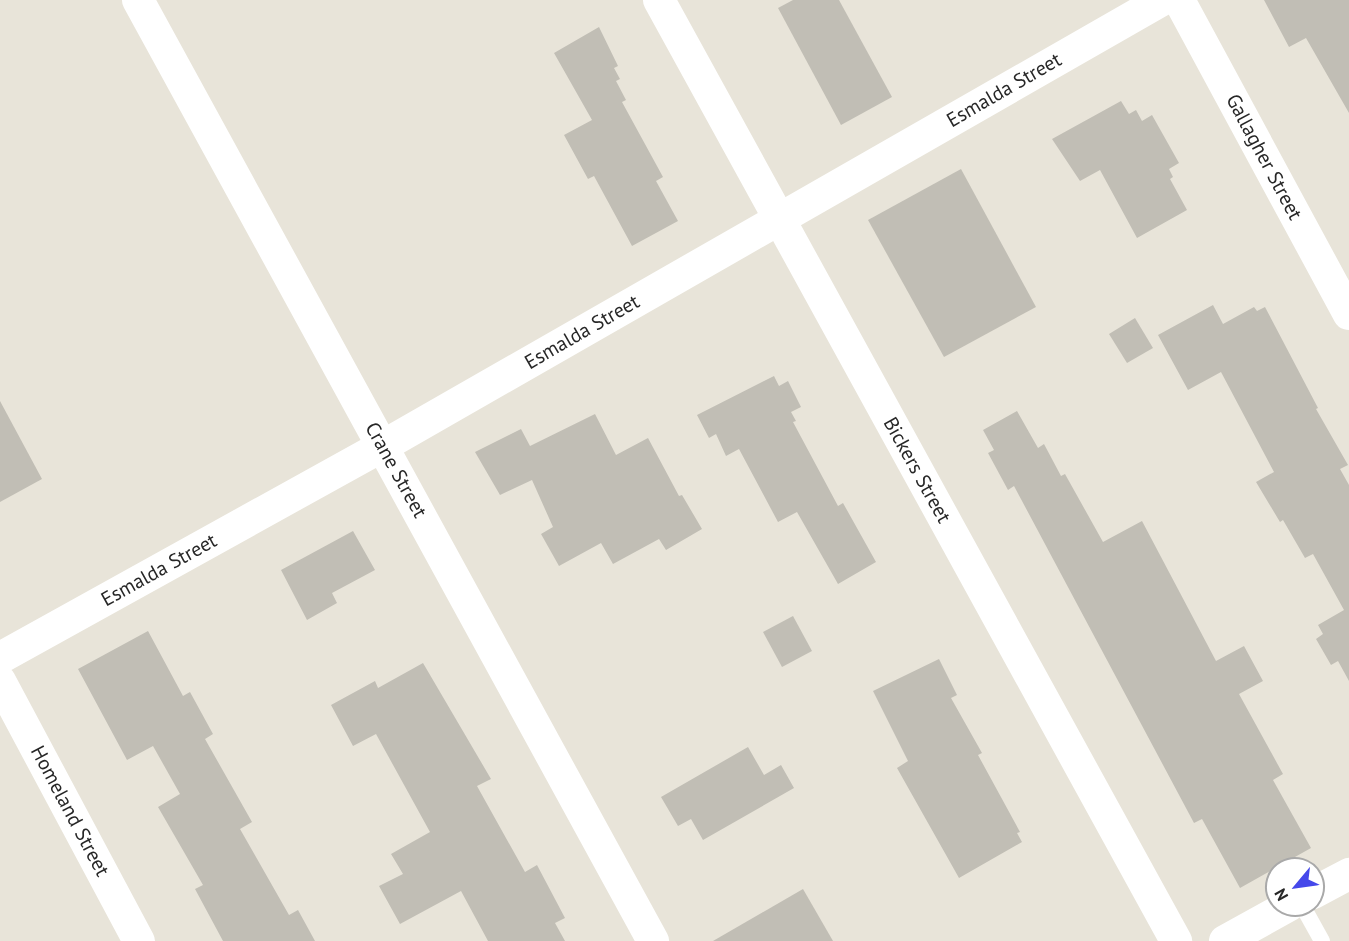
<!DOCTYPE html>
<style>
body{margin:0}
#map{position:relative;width:1349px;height:941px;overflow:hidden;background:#e8e4d9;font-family:"PT Sans",sans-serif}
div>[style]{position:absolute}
.building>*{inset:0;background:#c1beb5}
.service>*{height:16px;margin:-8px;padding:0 8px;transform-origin:8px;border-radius:8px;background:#fff}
.minor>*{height:32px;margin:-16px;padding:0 16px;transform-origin:16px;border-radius:16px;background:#fff}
span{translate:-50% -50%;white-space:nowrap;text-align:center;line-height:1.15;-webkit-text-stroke:4.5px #fff;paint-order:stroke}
.street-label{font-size:20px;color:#272727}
.north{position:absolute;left:1265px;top:857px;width:60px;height:60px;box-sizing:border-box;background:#fff;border:2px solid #a9a9a9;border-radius:50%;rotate:241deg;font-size:16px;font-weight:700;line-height:24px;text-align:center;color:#272727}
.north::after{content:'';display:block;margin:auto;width:21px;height:27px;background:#4548ea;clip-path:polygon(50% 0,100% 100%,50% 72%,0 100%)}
</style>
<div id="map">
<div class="building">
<div style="clip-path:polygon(793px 0,839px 0,892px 97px,841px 125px,778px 8px)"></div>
<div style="clip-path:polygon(1264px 0,1349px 0,1349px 113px,1306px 38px,1289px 47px)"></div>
<div style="clip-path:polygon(599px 27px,618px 66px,614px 68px,620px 79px,616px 81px,626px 100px,622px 102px,663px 177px,656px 181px,678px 221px,632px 246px,594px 176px,588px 179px,564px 135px,592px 120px,554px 53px)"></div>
<div style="clip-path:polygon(1121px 101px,1129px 114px,1136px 110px,1142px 121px,1152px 115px,1179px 163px,1169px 169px,1173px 177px,1170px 179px,1187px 210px,1137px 238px,1100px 170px,1080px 181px,1052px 139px)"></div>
<div style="clip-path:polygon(961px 169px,1036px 307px,944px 357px,868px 220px)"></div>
<div style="clip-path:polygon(1213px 305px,1223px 324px,1254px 307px,1257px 311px,1265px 307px,1318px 408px,1316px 409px,1348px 465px,1340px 469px,1349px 485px,1349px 681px,1338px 661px,1331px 665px,1316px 639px,1323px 634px,1318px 625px,1344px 610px,1313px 554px,1305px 558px,1283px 520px,1280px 522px,1256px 482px,1274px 472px,1221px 372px,1188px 390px,1158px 335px)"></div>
<div style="clip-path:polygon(1135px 318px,1153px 348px,1127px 363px,1109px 334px)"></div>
<div style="clip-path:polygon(774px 376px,779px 386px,788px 381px,801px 407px,791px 412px,796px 421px,793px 422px,838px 506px,843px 503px,876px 562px,838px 584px,797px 512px,778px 522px,739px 449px,726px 456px,716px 434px,709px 438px,697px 415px)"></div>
<div style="clip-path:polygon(0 401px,42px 479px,0 502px)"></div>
<div style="clip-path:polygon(1017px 411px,1038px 448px,1044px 444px,1061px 476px,1065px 474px,1103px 542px,1142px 521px,1216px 661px,1244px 646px,1263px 681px,1239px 694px,1283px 774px,1273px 780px,1311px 848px,1240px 888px,1202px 819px,1194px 823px,1014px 486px,1008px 490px,988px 453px,994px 450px,983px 430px)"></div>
<div style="clip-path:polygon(595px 414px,616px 455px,648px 438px,679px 496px,682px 495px,702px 529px,666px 550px,659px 539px,613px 564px,601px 543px,559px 566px,541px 534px,553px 527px,532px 480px,500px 495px,475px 452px,521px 429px,530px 446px)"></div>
<div style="clip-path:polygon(353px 531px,375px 570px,332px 593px,337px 603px,307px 620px,281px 570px)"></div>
<div style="clip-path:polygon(793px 616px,812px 651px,782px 667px,763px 632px)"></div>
<div style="clip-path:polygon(148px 631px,183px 696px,190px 692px,213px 734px,205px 739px,252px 822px,240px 829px,289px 915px,298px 910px,315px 941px,223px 941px,195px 889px,203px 885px,158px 807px,180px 794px,153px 746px,127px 760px,78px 669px)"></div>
<div style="clip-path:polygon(939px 659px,957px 695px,951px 698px,982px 753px,978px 755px,1020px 832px,1017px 833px,1022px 842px,959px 878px,897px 768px,908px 761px,873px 691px)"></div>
<div style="clip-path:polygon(423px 663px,491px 779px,477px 786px,525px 872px,537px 865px,565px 918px,555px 923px,565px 941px,488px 941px,461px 891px,400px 924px,379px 886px,403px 874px,391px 854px,430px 832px,376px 734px,353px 746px,331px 705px,375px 681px,378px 688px)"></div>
<div style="clip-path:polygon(748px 747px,764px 775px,781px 765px,794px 788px,703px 840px,691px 819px,678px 826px,661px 797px)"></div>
<div style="clip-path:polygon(803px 889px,833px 941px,713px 941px)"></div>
</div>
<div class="service">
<div style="left:1302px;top:905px;width:41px;rotate:60.9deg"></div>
</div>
<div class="minor">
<div style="left:138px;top:0;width:1073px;rotate:61.31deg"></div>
<div style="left:659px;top:0;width:1074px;rotate:61.21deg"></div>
<div style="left:1179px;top:0;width:357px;rotate:61.6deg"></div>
<div style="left:0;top:658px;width:438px;rotate:-29deg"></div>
<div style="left:383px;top:446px;width:898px;rotate:-29.79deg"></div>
<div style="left:0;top:681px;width:295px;rotate:61.9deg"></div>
<div style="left:1313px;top:893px;width:41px;rotate:-27.8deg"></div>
<div style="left:1225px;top:941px;width:74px;rotate:-29deg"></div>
</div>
<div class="street-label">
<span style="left:1004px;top:90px;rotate:-30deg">Esmalda Street</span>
<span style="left:1264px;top:157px;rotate:62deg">Gallagher Street</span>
<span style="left:582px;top:332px;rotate:-30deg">Esmalda Street</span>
<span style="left:396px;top:470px;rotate:61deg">Crane Street</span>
<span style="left:917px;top:470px;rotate:61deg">Bickers Street</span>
<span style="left:159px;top:570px;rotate:-29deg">Esmalda Street</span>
<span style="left:70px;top:811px;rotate:62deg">Homeland Street</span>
</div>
<div class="north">N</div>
</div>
